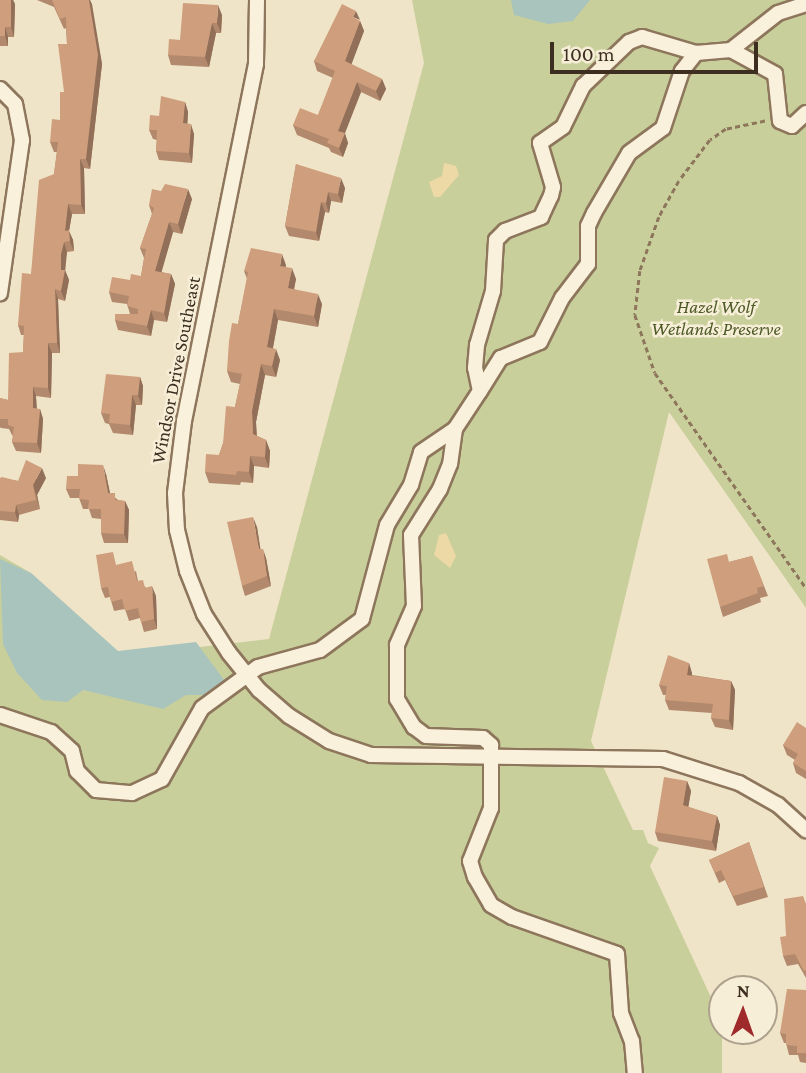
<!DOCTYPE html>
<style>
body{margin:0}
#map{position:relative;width:806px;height:1073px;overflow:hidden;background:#f0e4c8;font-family:"Crimson Pro",serif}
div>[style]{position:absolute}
.green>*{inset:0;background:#c9cf9b}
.sand>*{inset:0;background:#ecd9a5}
.water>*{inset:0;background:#a9c4bc}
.path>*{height:2.5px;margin-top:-1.25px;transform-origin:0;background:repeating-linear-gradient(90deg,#8d765c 0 5px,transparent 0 8.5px)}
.roads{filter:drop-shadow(2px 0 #8d765c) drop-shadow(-2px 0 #8d765c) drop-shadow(0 2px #8d765c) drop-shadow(0 -2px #8d765c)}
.minor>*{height:14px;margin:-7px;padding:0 7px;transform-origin:7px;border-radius:7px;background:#faf1dc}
.wall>*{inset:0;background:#b2896c}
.shaded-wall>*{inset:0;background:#916f58}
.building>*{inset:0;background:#cf9f7d}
span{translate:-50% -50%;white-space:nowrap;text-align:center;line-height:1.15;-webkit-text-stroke:5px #f7eed8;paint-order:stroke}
.park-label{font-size:19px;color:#4d5a26;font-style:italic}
.street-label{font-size:19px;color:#3d2e20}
.north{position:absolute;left:708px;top:975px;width:70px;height:70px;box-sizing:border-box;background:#f7eed8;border:2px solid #ada18e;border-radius:50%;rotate:1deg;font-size:19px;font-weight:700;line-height:28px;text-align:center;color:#3d2e20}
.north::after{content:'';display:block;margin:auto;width:24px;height:32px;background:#9e2a2b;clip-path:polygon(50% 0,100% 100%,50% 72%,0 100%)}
.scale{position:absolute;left:550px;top:42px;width:208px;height:32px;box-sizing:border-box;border:4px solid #3d2e20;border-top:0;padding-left:9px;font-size:21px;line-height:24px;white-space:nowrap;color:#3d2e20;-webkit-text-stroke:5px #f7eed8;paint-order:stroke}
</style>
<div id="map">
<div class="green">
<div style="clip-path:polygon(412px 0,806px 0,806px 608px,669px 412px,591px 741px,633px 830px,643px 830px,648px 843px,659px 848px,650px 866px,722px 1021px,722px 1073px,0 1073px,0 555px,31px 573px,122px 656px,269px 639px,424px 63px)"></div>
</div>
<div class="sand">
<div style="clip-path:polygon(444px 163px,456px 166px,459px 175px,440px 197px,434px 197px,429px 182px,442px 176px)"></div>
<div style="clip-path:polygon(446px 533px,456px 556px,450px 568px,434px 555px,439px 535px)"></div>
</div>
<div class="water">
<div style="clip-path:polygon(511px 0,590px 0,573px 21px,548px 24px,514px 15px)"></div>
<div style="clip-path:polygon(0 559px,31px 573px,118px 651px,196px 642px,227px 684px,214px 695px,186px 695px,163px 709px,83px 690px,67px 702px,42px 700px,17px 673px,3px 644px)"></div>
</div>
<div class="path">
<div style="left:765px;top:121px;width:40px;rotate:168deg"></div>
<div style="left:726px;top:129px;width:19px;rotate:145deg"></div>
<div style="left:710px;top:140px;width:51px;rotate:127.1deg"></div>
<div style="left:679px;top:181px;width:41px;rotate:119.1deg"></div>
<div style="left:659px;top:217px;width:57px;rotate:109.4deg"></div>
<div style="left:640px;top:271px;width:44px;rotate:96.5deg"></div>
<div style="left:635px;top:315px;width:61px;rotate:71deg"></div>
<div style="left:655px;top:373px;width:263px;rotate:54.9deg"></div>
</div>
<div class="roads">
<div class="minor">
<div style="left:257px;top:0;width:64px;rotate:90.9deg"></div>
<div style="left:256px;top:64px;width:364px;rotate:101.4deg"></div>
<div style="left:184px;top:421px;width:73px;rotate:97.1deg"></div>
<div style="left:175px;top:493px;width:37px;rotate:87deg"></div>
<div style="left:177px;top:530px;width:42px;rotate:76.3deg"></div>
<div style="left:187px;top:571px;width:46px;rotate:68.4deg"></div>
<div style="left:204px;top:614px;width:46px;rotate:57.3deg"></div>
<div style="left:229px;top:653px;width:48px;rotate:51deg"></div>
<div style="left:259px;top:690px;width:40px;rotate:41deg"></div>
<div style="left:289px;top:716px;width:47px;rotate:32deg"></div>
<div style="left:329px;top:741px;width:44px;rotate:18.4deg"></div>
<div style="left:371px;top:755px;width:292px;rotate:0.8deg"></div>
<div style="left:663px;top:759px;width:80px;rotate:17.5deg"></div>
<div style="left:739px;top:783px;width:45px;rotate:29.4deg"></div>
<div style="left:778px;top:805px;width:38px;rotate:42deg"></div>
<div style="left:806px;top:4px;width:29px;rotate:162deg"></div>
<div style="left:778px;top:13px;width:60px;rotate:141.8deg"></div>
<div style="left:731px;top:50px;width:50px;rotate:28.6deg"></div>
<div style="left:775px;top:74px;width:47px;rotate:83.9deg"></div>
<div style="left:780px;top:121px;width:13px;rotate:23deg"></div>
<div style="left:792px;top:126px;width:19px;rotate:-43deg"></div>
<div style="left:0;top:89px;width:21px;rotate:45deg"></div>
<div style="left:15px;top:104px;width:37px;rotate:79deg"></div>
<div style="left:22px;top:140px;width:155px;rotate:98.2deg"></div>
<div style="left:480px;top:391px;width:39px;rotate:-58deg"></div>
<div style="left:501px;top:358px;width:42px;rotate:-22.3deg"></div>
<div style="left:540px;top:342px;width:49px;rotate:-63.4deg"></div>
<div style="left:562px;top:298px;width:43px;rotate:-52.6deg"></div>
<div style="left:588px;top:264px;width:38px;rotate:-90deg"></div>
<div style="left:588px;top:226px;width:14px;rotate:-65deg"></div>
<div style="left:594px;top:213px;width:69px;rotate:-59.7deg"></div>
<div style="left:629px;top:153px;width:42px;rotate:-36.3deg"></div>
<div style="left:663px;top:128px;width:60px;rotate:-71.6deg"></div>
<div style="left:682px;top:71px;width:23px;rotate:-52deg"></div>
<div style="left:455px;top:429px;width:35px;rotate:98deg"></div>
<div style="left:450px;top:464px;width:27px;rotate:112deg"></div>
<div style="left:440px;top:489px;width:54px;rotate:122.2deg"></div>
<div style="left:411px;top:535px;width:71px;rotate:87.6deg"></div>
<div style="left:414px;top:606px;width:43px;rotate:113.6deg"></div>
<div style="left:397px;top:645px;width:54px;rotate:90deg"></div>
<div style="left:397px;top:699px;width:33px;rotate:59deg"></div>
<div style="left:414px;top:727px;width:15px;rotate:37deg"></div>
<div style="left:426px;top:736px;width:57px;rotate:2deg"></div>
<div style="left:483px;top:738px;width:11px;rotate:41deg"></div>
<div style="left:491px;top:745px;width:63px;rotate:90deg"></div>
<div style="left:491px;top:808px;width:57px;rotate:111.6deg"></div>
<div style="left:470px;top:861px;width:17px;rotate:73deg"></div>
<div style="left:475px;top:877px;width:32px;rotate:60deg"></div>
<div style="left:491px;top:905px;width:24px;rotate:30deg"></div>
<div style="left:512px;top:917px;width:111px;rotate:19.4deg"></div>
<div style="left:617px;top:954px;width:59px;rotate:86.1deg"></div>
<div style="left:621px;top:1013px;width:30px;rotate:69deg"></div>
<div style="left:632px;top:1041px;width:32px;rotate:85deg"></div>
<div style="left:0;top:715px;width:54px;rotate:18.4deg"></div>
<div style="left:51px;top:732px;width:28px;rotate:42deg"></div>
<div style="left:72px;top:751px;width:21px;rotate:76deg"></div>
<div style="left:77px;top:771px;width:27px;rotate:45deg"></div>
<div style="left:96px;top:790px;width:36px;rotate:5deg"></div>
<div style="left:132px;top:793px;width:33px;rotate:-25deg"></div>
<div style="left:162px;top:779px;width:81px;rotate:-60.6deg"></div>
<div style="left:202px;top:708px;width:69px;rotate:-36.2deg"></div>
<div style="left:258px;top:667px;width:64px;rotate:-15.3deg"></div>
<div style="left:320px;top:650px;width:52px;rotate:-36.4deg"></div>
<div style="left:362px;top:619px;width:97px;rotate:-75.1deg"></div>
<div style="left:387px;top:525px;width:47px;rotate:-59deg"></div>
<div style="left:411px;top:485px;width:34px;rotate:-73deg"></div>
<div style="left:421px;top:452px;width:41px;rotate:-34.1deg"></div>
<div style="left:455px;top:429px;width:45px;rotate:-56.7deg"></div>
<div style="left:480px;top:391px;width:24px;rotate:-102deg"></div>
<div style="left:475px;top:368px;width:23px;rotate:-85deg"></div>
<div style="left:477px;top:345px;width:56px;rotate:-73.5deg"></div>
<div style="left:493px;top:291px;width:51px;rotate:-86.6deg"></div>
<div style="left:496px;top:240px;width:13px;rotate:-45deg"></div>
<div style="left:505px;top:231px;width:39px;rotate:-21deg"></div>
<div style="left:541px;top:217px;width:23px;rotate:-65deg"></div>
<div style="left:551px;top:196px;width:9px;rotate:-77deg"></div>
<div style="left:553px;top:187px;width:46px;rotate:-106.5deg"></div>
<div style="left:540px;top:143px;width:28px;rotate:-35deg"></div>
<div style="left:563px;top:127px;width:46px;rotate:-64deg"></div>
<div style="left:583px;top:86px;width:64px;rotate:-43.7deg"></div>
<div style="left:629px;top:42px;width:14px;rotate:-21deg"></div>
<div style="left:642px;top:37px;width:56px;rotate:16.5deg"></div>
<div style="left:696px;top:53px;width:35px;rotate:-5deg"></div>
</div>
</div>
<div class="wall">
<div style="clip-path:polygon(0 0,13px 0,15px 4px,14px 37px,8px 37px,8px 46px,0 46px)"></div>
<div style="clip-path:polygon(37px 0,90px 0,102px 64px,90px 169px,84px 168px,85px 214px,72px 214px,69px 231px,73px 240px,74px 251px,67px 252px,65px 263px,65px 270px,69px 280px,65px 301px,58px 299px,60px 353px,52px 353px,51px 398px,36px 396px,37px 409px,40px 409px,43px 419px,41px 453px,16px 451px,12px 442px,13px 436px,12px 435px,9px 429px,1px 428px,0 427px,0 398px,8px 400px,23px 352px,24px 335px,21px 335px,18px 325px,31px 274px,54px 174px,57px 152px,54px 152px,50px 142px,60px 120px,64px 92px,67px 44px,66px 28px,64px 29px,54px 7px)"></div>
<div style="clip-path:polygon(222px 15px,221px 33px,216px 33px,209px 67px,171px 65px,168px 55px,180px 40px)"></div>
<div style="clip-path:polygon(360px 21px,364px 31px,351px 64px,382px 79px,386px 89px,380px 101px,361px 92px,344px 133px,348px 143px,343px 157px,331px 152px,329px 148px,297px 135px,293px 125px,318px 115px,333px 78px,317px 71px,314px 61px)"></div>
<div style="clip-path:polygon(185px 102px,188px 112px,187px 124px,194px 134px,192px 163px,159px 160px,156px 151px,157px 140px,153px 139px,149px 130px,159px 116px)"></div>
<div style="clip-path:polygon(296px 164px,345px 188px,342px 203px,331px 201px,329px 213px,325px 212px,319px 241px,289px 236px,285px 226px)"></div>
<div style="clip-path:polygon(192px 199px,182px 234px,173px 232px,161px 272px,171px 274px,175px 284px,167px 322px,154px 320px,151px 336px,118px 330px,115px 320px,130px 314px,127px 304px,112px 302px,109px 292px,130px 280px,141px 276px,144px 258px,140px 248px,152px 214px,149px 205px)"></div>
<div style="clip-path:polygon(286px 265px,285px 267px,296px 279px,294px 289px,322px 304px,318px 327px,278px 320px,273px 348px,280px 360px,276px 377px,265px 375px,256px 422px,257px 436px,266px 440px,270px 451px,269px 468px,254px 466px,253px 483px,241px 482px,240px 485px,209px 483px,205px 472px,219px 455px,235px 407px,240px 384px,231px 382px,227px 371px,238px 324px,247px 279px,244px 271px)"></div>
<div style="clip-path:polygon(140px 377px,143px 386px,142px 405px,136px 405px,133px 435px,113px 433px,109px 424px,105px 423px,101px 413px)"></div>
<div style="clip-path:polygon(106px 474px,110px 493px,118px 500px,125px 501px,129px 510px,128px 543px,104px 543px,101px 533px,101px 519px,92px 518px,89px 509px,83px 509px,79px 498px,70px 498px,66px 489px)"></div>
<div style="clip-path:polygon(0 478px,18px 481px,46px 478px,37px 495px,40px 509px,19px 515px,18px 522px,0 520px)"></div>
<div style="clip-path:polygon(257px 527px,260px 549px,266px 558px,271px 586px,245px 596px,242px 586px)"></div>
<div style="clip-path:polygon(752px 556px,768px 596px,760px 598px,761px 602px,723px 617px,720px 607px,729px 562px)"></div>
<div style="clip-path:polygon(136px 571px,138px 581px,156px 596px,157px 629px,144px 632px,140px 618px,129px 621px,125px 609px,114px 611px,110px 597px,105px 598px,101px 588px)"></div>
<div style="clip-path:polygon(689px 663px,692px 675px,731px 681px,735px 690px,733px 730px,715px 727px,711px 718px,712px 713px,669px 710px,665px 700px,666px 695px,663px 695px,659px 685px)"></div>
<div style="clip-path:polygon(806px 728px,806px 779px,796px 773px,793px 763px,795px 760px,787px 755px,783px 745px)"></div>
<div style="clip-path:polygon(687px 781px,691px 791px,688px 807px,717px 816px,720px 825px,716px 851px,658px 841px,655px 832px)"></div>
<div style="clip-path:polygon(749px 842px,768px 897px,737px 906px,725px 880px,719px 883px,709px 860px)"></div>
<div style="clip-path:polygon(806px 903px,806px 978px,798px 964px,787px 966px,783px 956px,786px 936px)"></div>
<div style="clip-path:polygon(806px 990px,806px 1063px,800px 1062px,798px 1055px,789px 1055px,786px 1043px,784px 1043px,780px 1033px)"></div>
</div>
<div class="shaded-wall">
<div style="clip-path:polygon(11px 0,13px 0,15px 4px,14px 37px,11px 27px)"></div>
<div style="clip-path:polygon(89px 0,90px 0,92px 4px,102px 64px,90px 169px,86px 159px)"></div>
<div style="clip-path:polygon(218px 5px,222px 15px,221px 33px,217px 23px)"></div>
<div style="clip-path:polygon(356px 11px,360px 20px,353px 17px)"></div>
<div style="clip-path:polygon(360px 21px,364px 31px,349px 71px,345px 61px)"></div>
<div style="clip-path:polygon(212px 23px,216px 33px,209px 67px,205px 57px)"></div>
<div style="clip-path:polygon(5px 27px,8px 37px,8px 46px,5px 36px)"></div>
<div style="clip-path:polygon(382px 79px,386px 89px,380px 101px,376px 91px)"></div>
<div style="clip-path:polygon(357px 82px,361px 92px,342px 141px,338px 131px)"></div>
<div style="clip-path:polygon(185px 102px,188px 112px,187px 133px,183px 123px)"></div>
<div style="clip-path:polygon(191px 124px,194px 134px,192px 163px,189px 153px)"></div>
<div style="clip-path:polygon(345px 133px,348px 143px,343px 157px,339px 148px)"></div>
<div style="clip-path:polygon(80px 159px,84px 168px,85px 214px,81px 205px)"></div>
<div style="clip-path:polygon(341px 178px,345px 188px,342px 203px,338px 194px)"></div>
<div style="clip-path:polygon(188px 189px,192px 199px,182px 234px,178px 224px)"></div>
<div style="clip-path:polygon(328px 192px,331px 201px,329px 213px,326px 203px)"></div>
<div style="clip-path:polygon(321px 202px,325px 212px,319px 241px,316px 232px)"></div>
<div style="clip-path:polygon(68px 204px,72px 214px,69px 231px,73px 240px,74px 251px,65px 231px)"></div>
<div style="clip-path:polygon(169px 222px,173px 232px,159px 281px,155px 271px)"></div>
<div style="clip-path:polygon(64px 242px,67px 252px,65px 273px,65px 270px,69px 280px,65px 301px,61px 291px,61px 254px)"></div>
<div style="clip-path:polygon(282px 254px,286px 265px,284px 276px,280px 266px)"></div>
<div style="clip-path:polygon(292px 268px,296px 279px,292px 299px,288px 288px)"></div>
<div style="clip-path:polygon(171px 274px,175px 284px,167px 322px,164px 313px)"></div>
<div style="clip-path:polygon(55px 289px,58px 299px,60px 353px,57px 343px)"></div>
<div style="clip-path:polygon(318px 294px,322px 304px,318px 327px,314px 316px)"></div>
<div style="clip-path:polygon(274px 309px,278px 320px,271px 358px,267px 347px)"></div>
<div style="clip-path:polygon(151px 310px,154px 320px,151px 336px,147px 326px)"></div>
<div style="clip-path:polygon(48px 343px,52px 353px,51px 398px,48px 388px)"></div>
<div style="clip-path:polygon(276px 349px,280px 360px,276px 377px,272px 366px)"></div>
<div style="clip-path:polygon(261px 364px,265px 375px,256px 422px,257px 445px,253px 434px,252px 411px)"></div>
<div style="clip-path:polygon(140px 377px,143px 386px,142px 405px,138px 395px)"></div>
<div style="clip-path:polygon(33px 387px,36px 396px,37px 418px,33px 408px)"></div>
<div style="clip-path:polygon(132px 395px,136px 405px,133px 435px,130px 425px)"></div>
<div style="clip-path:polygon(40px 409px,43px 419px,41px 453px,37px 443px)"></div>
<div style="clip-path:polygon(266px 440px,270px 451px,269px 468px,265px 457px)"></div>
<div style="clip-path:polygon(250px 456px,254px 466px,253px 483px,249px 472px)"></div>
<div style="clip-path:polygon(103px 465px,106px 474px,112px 503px,108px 493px)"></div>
<div style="clip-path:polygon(42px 468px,46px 478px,37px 495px,40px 509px,33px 485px)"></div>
<div style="clip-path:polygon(125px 501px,129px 510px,128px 543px,124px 534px)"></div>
<div style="clip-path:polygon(16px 505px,19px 515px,18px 522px,15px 512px)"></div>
<div style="clip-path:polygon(253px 517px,257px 527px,262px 559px,259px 549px)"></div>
<div style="clip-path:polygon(263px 549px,266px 558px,271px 586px,267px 576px)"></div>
<div style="clip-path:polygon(152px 586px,156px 596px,157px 629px,154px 619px)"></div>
<div style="clip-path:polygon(689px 663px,692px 673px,691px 684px,687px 675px)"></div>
<div style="clip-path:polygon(731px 681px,735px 690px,733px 730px,729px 720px)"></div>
<div style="clip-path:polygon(687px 781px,691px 791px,687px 815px,683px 805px)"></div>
<div style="clip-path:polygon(717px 816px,720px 825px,716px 851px,712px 841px)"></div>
</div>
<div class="building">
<div style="clip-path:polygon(0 0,11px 0,11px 27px,5px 27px,5px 36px,0 36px)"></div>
<div style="clip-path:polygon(52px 0,89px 0,98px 55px,86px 159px,80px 159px,81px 205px,68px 204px,65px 231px,69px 230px,70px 241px,64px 242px,61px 254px,61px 270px,65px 270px,61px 291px,55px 289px,57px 343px,48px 343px,48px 388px,33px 387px,33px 408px,40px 409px,37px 443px,12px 442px,14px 427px,8px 425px,8px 419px,0 419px,0 398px,8px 400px,9px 353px,23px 352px,24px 326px,18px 325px,22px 273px,31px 274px,39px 180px,54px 174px,58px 142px,50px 142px,52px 119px,60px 120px,60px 92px,64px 92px,58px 44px,67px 44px,66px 17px,60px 19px)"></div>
<div style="clip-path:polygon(183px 3px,218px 5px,217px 23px,212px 23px,205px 57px,168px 55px,169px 39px,180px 40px)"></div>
<div style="clip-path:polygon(342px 4px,356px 11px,353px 17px,360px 21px,345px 61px,382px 79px,376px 91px,357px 82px,338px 131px,345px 133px,339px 148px,327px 143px,329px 139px,293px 125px,300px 108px,318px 115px,335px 71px,314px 61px)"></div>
<div style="clip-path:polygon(161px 96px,185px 102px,183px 123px,191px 124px,189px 153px,156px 151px,157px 130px,149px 130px,150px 115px,159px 116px)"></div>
<div style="clip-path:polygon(296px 164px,341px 178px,338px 194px,328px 192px,326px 203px,321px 202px,316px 232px,285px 226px)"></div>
<div style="clip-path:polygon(165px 184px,188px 189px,178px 224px,169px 222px,155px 271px,171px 274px,164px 313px,151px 310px,147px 326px,115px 320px,115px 314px,138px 314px,138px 309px,127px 306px,129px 296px,109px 292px,112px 277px,130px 280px,131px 274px,141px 276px,146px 249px,140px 248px,154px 208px,149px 205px,152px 189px,161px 191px)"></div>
<div style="clip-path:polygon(251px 248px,282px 254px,280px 266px,292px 268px,288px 288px,318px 294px,314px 316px,274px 309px,267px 347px,276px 349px,272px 366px,261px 364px,252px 411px,253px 434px,266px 440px,265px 457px,250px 456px,249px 472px,237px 471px,236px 475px,205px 472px,206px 454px,219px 455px,223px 444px,226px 406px,235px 407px,236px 402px,242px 374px,227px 371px,229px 341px,232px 323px,238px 324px,248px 272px,244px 271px)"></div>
<div style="clip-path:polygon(106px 374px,140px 377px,138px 395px,132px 395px,130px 425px,109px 423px,110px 414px,101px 413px)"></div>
<div style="clip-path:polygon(26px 460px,42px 468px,33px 485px,36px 500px,16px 505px,15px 512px,0 511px,0 478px,2px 477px,18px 481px)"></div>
<div style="clip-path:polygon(78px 464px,103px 465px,108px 493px,115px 493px,115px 500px,125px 501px,124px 534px,101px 533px,101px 509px,88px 509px,89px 500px,79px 499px,80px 489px,66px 489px,67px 476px,78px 476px)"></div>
<div style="clip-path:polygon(253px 517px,259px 549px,263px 549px,267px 576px,242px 586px,227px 522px)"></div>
<div style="clip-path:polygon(113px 552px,116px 565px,132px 561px,137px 581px,143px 580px,145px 588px,152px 586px,154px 619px,141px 622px,138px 608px,125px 611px,122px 599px,111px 602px,108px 587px,101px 588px,96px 555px)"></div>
<div style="clip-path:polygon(727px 554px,729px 562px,752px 556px,764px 586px,757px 588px,758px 593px,720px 607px,707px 559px)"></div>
<div style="clip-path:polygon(668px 655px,689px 663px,687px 675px,731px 681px,729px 720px,711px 718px,713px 704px,665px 700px,667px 686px,659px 685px)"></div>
<div style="clip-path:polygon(797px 722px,806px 728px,806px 771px,793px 763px,798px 754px,783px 745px)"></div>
<div style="clip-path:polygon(664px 777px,687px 781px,683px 805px,717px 816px,712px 841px,655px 832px)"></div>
<div style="clip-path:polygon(749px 842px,764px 887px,733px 896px,721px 870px,715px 873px,709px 860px)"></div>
<div style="clip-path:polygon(803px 896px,806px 904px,806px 970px,804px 971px,795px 954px,783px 956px,780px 937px,786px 936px,784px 899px)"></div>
<div style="clip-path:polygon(787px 989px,806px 990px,806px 1053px,797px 1053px,797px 1046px,786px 1045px,786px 1034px,780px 1033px)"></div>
</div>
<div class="park-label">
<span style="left:716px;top:318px">Hazel Wolf<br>Wetlands Preserve</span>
</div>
<div class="street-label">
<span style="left:176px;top:370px;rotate:-79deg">Windsor Drive Southeast</span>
</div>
<div class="north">N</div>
<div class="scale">100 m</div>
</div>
